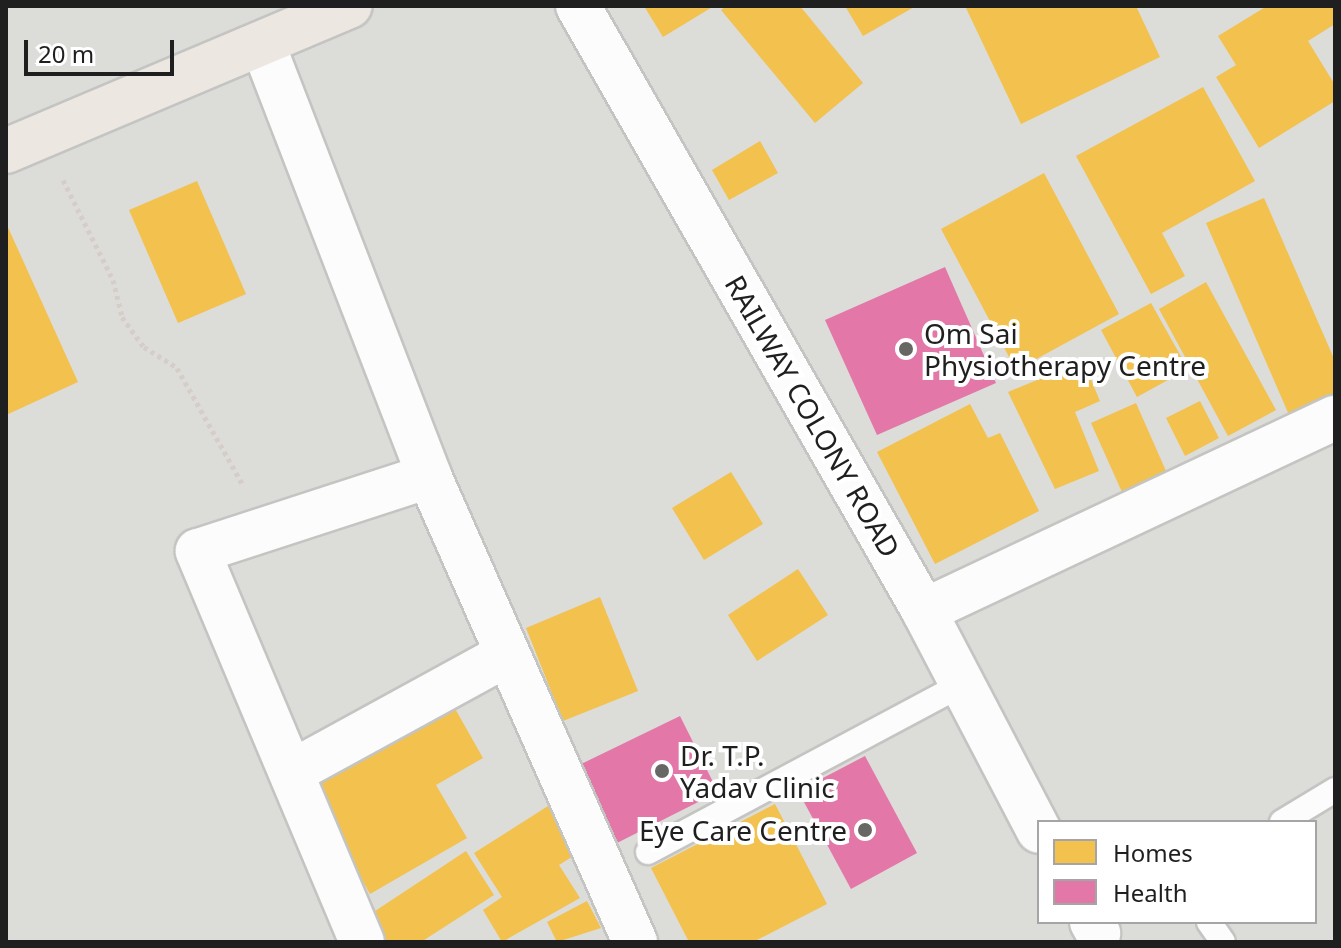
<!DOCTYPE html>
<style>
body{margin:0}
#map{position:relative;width:1341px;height:948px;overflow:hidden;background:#edede8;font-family:"Noto Sans",sans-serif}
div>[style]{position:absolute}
.residential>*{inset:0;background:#dcdcd9}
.homes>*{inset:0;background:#f2c14e}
.health>*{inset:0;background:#e377a8}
.path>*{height:5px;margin-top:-2.5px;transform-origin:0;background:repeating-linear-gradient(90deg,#d6cdc8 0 4px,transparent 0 8px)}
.roads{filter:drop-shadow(2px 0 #c4c4c2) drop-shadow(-2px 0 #c4c4c2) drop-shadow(0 2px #c4c4c2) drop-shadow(0 -2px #c4c4c2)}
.service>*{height:24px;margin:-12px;padding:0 12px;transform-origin:12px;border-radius:12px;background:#fcfcfc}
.minor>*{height:44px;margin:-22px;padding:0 22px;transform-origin:22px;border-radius:22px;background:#fcfcfc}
.trunk>*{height:44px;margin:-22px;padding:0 22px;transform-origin:22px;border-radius:22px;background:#ede7e2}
.dots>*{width:22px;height:22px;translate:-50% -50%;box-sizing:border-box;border:4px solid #fff;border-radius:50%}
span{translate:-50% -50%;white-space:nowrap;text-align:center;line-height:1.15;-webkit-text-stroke:8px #fff;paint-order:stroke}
.poi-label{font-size:28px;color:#1f1f1f}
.left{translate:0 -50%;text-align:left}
.right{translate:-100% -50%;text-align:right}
.street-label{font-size:28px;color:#1f1f1f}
.frame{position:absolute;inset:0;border:8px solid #1f1f1f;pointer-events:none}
.legend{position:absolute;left:1037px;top:820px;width:280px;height:104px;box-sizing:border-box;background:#fff;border:2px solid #a5a5a5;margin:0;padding:10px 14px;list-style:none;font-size:24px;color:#1f1f1f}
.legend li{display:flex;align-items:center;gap:16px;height:40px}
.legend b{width:40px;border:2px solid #a5a5a5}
.scale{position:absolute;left:24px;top:40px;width:150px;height:36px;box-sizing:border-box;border:4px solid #1f1f1f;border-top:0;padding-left:10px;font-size:24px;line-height:28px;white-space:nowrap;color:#1f1f1f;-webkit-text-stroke:6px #fff;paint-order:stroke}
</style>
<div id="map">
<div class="residential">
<div style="clip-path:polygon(evenodd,6px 6px,1335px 6px,1335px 942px,6px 942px,6px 6px,1039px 822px,1315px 822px,1315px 922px,1039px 922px,1039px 822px)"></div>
</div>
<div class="homes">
<div style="clip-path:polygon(644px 6px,714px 6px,663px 37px)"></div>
<div style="clip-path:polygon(726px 6px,800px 6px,863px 83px,815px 123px,721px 10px)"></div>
<div style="clip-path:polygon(845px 6px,916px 6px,863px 36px)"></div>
<div style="clip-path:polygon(1136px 6px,1160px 57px,1021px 124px,966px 8px)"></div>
<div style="clip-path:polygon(1267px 6px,1335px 6px,1335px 24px,1308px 41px,1335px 85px,1335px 101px,1259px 148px,1216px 77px,1236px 65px,1218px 36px)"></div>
<div style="clip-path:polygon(1203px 87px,1255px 181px,1162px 233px,1185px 276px,1151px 294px,1076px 156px)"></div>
<div style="clip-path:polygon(760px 141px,778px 173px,729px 200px,712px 170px)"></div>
<div style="clip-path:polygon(1044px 173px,1119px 314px,1016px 370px,941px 229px)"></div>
<div style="clip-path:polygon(197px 181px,246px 294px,178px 323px,129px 210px)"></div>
<div style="clip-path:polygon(1264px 198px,1335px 361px,1335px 395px,1289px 415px,1206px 223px)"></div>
<div style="clip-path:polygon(6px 223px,78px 382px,6px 415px)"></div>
<div style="clip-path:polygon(1206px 282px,1276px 410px,1228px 436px,1159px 309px)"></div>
<div style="clip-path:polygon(1151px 303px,1188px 369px,1137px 397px,1101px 330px)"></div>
<div style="clip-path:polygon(1083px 361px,1100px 401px,1075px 412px,1099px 471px,1055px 489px,1008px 392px)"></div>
<div style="clip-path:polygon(1200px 401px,1219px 438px,1185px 456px,1166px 418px)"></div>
<div style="clip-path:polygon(1136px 403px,1170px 480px,1126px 501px,1091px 423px)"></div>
<div style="clip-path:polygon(970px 404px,988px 438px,1000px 433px,1039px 511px,935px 564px,877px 452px)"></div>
<div style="clip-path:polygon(731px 472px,763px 524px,704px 560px,672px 508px)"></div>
<div style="clip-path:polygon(798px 569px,828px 615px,757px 661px,728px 615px)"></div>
<div style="clip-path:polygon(600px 597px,638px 691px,563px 721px,526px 628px)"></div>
<div style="clip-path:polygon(449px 698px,483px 758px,436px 785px,467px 838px,370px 894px,306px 780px)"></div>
<div style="clip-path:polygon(775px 804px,827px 904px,753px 942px,689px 942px,651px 868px)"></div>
<div style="clip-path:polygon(548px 806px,578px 853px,559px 865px,580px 898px,502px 942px,483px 910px,502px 897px,474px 853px)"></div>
<div style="clip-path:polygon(466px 851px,494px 895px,421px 942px,374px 942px,360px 921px)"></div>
<div style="clip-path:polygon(587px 901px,601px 928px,557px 942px,547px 922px)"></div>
</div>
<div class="health">
<div style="clip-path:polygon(945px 267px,996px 383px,877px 435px,825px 320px)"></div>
<div style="clip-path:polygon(680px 716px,718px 792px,613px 845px,575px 767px)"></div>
<div style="clip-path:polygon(865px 756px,917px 853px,851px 889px,798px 791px)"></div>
</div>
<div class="path">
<div style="left:63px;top:180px;width:112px;rotate:63.4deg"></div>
<div style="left:113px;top:280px;width:38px;rotate:76deg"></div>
<div style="left:122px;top:317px;width:37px;rotate:54deg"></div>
<div style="left:144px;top:347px;width:39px;rotate:32deg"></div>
<div style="left:177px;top:368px;width:134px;rotate:60.6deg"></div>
</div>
<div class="roads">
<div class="service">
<div style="left:1282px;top:822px;width:62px;rotate:-31.1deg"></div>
<div style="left:648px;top:852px;width:355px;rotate:-28.1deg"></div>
<div style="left:1209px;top:922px;width:24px;rotate:55deg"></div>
</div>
<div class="minor">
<div style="left:578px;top:6px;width:697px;rotate:60.23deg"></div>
<div style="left:924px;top:611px;width:248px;rotate:62.4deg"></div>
<div style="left:263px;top:45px;width:462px;rotate:68.9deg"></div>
<div style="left:429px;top:476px;width:510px;rotate:66.15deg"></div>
<div style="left:924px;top:611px;width:454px;rotate:-25.2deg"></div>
<div style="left:292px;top:772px;width:242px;rotate:-28.7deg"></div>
<div style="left:1092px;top:922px;width:13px;rotate:61deg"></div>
<div style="left:362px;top:942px;width:424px;rotate:-112.8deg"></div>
<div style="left:198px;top:551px;width:243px;rotate:-18deg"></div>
</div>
<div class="trunk">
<div style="left:6px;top:151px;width:373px;rotate:-22.9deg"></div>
</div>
</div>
<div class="dots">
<div style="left:906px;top:349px;background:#676765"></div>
<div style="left:662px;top:771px;background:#676765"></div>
<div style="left:865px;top:830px;background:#676765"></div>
</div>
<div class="poi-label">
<span class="left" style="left:924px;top:349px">Om Sai<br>Physiotherapy Centre</span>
<span class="left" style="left:680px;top:771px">Dr. T.P.<br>Yadav Clinic</span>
<span class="right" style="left:847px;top:830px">Eye Care Centre</span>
</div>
<div class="street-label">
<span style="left:813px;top:416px;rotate:60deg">RAILWAY COLONY ROAD</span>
</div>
<div class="frame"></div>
<ul class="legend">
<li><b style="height:22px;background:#f2c14e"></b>Homes</li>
<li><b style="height:22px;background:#e377a8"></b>Health</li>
</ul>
<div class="scale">20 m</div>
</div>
